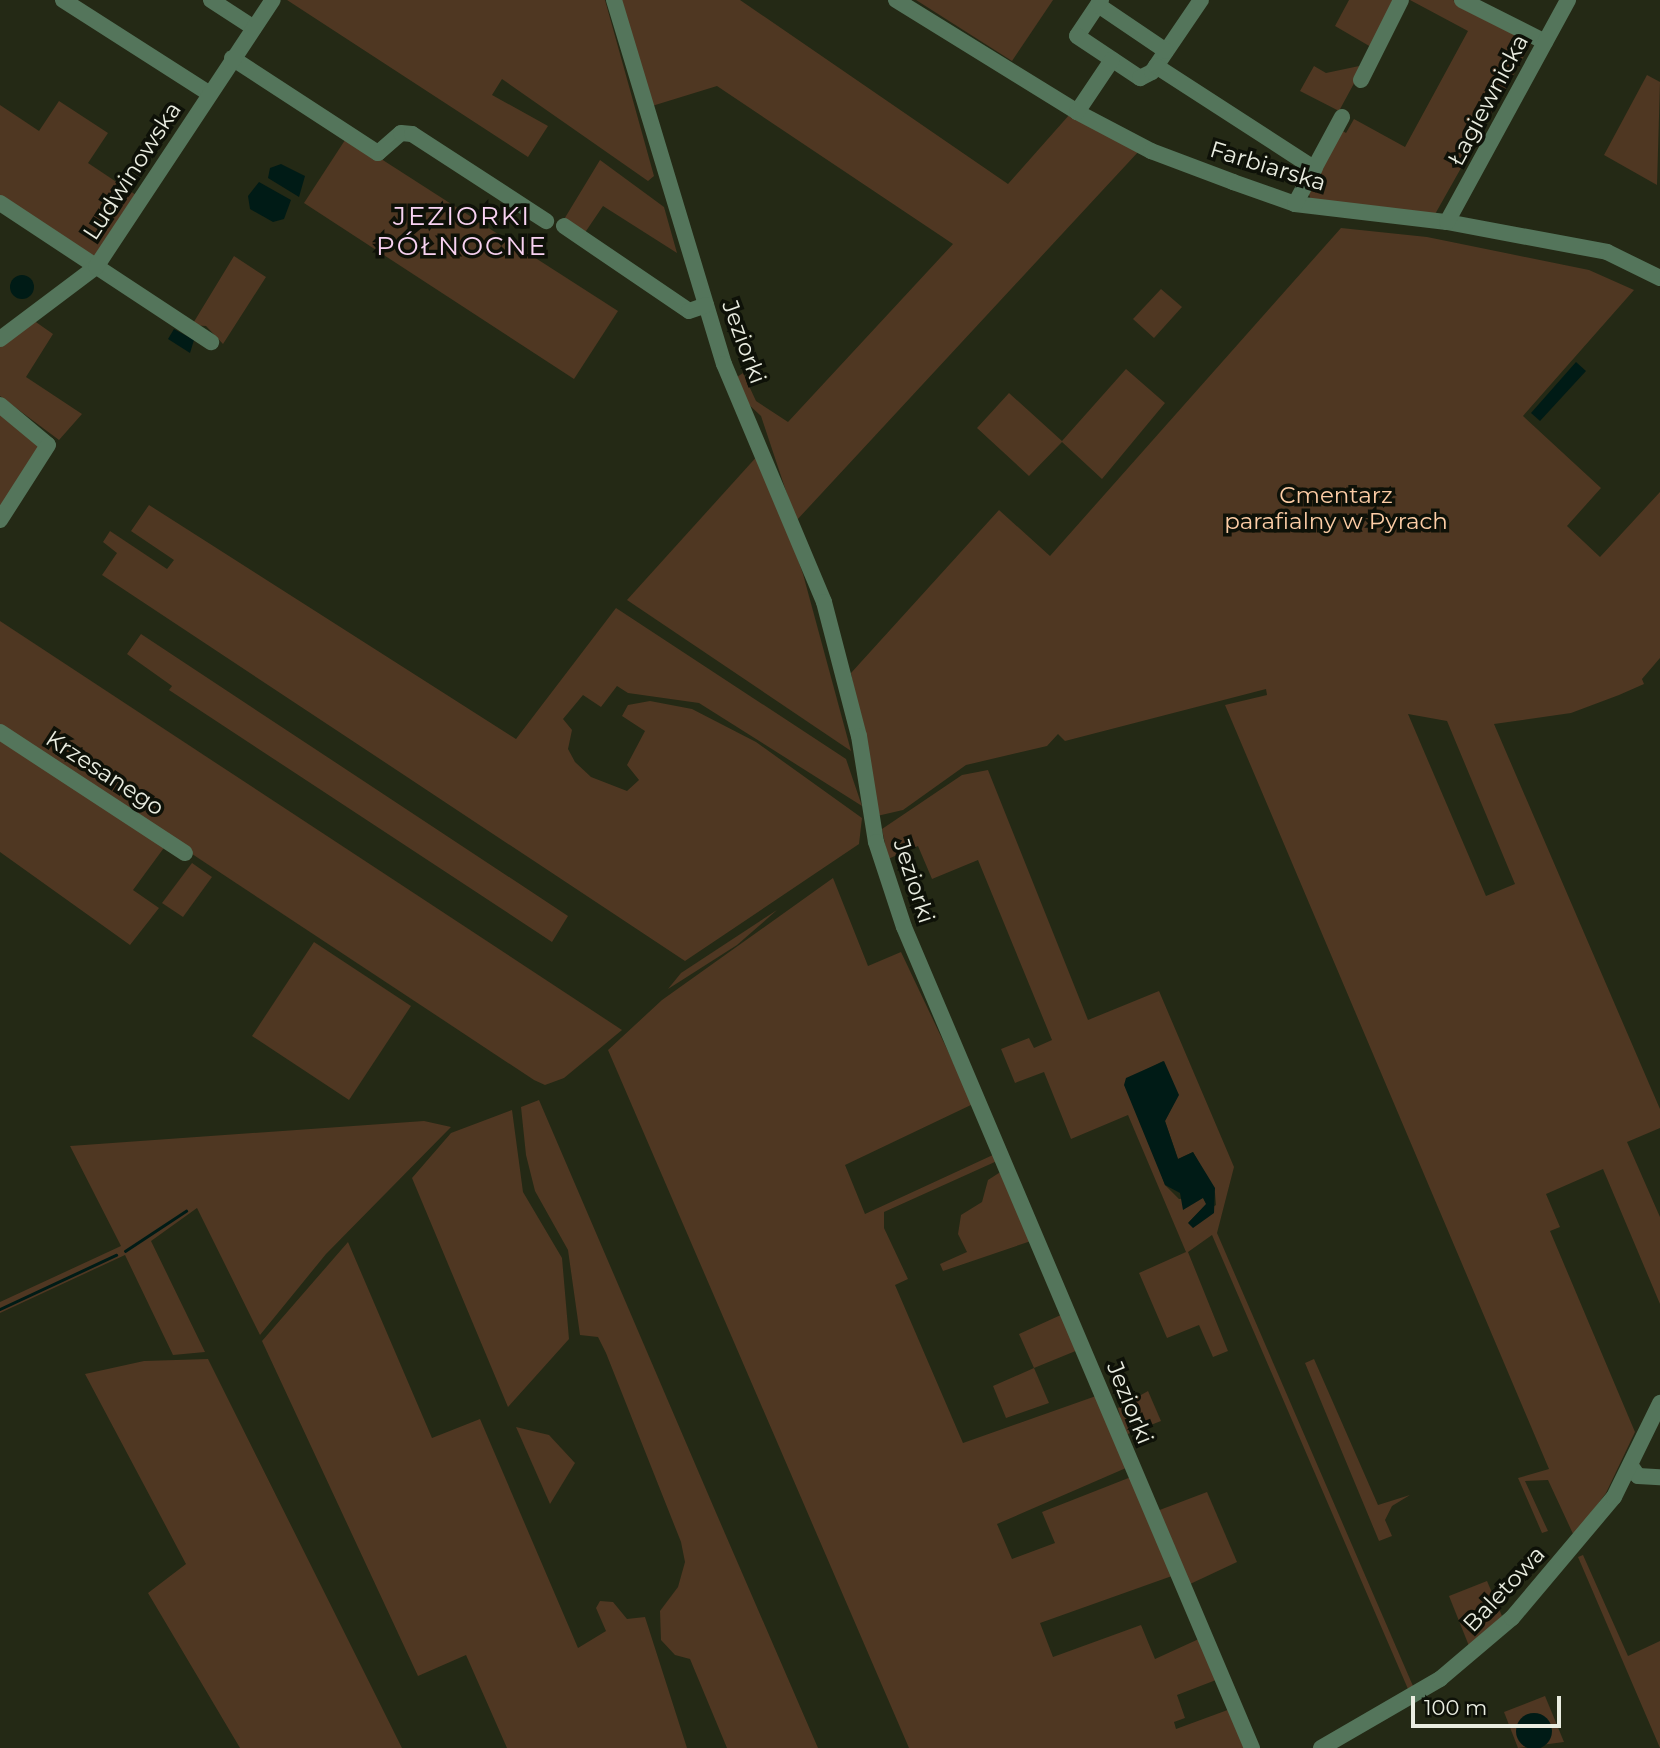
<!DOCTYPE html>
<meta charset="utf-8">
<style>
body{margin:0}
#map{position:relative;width:1660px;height:1748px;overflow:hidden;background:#242915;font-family:Montserrat,sans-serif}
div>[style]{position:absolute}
.green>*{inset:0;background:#4f3722}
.water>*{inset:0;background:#001b16}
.round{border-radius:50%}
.stream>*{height:2.5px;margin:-1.25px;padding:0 1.25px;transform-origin:1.25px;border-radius:1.25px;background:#001b16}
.minor>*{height:16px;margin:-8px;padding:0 8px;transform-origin:8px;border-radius:8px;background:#54755b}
span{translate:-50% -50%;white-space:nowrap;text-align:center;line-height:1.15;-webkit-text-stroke:7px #0e1108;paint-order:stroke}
.street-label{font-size:23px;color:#eaede1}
.park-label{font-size:23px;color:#fdcda6}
.quarter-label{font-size:26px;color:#f8d2f2;letter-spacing:2px}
.scale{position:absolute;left:1411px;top:1696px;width:150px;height:32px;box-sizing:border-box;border:4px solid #eaede1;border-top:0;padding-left:9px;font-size:21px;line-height:24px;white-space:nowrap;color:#eaede1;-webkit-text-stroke:5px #0e1108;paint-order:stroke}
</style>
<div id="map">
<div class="green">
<div style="clip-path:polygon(287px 0,605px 0,654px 176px,648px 181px,502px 79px,492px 95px,548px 126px,528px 157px)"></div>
<div style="clip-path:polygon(620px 0,740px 0,1008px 184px,1070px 114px,1139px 151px,796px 521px,761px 416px,746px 402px,737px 377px,743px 373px,756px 401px,788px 422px,953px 244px,717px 86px,652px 106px)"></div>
<div style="clip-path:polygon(916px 0,1053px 0,1012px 61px)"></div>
<div style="clip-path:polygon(1349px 0,1397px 0,1371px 47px,1335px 26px)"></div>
<div style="clip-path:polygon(1410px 0,1453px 0,1532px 42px,1434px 216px,1312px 202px,1308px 192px,1341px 130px,1346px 133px,1354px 119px,1405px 147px,1468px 31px)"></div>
<div style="clip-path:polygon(1364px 65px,1339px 111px,1300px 91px,1314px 66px,1326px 73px)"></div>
<div style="clip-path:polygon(1647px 75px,1660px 82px,1657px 185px,1604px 155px)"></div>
<div style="clip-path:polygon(59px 101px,108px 133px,88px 163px,136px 195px,94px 257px,0 197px,0 105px,39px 131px)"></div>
<div style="clip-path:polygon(347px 137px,618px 311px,574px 379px,304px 203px)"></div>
<div style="clip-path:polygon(600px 160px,664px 207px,677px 253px,603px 206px,584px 234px,563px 221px)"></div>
<div style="clip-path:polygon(evenodd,1341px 228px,1427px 237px,1589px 270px,1634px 290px,1523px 416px,1601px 488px,1567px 526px,1600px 557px,1660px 492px,1660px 658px,1642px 679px,1644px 684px,1619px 695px,1571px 713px,1494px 724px,1660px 1109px,1660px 1128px,1627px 1142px,1660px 1217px,1660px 1304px,1603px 1169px,1546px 1194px,1560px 1227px,1550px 1231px,1635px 1432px,1606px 1493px,1574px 1536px,1548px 1480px,1525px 1481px,1548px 1531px,1542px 1533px,1518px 1478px,1549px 1469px,1225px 705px,1267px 695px,1266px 689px,1065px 741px,1058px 734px,1047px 746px,966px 765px,903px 810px,877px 816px,851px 673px,999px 510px,1050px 556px,1341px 228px,1408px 714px,1447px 721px,1515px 884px,1486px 896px,1408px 714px)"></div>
<div style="clip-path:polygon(234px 256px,266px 277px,223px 344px,206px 326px,192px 325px)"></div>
<div style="clip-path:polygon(1161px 289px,1182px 307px,1154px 338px,1133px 319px)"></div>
<div style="clip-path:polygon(33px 320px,53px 334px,26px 377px,82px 414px,59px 440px,0 396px,0 346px)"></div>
<div style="clip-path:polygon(1126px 369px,1165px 403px,1102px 479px,1062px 442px,1029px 476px,977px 428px,1009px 393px,1062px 441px)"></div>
<div style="clip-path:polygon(0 414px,42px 445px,0 511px)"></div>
<div style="clip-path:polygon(760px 453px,803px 574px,851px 751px,627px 600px)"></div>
<div style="clip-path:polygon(149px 505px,516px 739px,616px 608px,846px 759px,862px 806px,699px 703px,628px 693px,617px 686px,601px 707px,583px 695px,563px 719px,572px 730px,568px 749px,575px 762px,591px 777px,627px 791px,639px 780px,627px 765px,645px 731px,622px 716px,628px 705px,650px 701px,692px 709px,756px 742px,862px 818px,859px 844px,685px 961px,102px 575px,117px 553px,103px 542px,110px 531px,167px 569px,174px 560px,131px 531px)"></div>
<div style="clip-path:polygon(0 621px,622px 1030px,564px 1078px,545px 1085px,534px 1080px,0 727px)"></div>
<div style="clip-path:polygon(141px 634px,568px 916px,552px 942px,169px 690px,172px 686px,127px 654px)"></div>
<div style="clip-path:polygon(0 737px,166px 845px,133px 890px,159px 908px,130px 945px,0 852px)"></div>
<div style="clip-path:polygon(evenodd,988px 770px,1088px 1020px,1159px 991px,1234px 1167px,1217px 1233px,1413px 1686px,1408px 1689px,1212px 1235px,1188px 1252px,1228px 1351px,1213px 1357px,1199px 1325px,1167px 1338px,1139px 1273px,1186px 1252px,1128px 1115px,1071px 1139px,1044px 1072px,1015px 1083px,1001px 1049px,1029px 1038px,1034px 1048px,1052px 1040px,978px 860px,932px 879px,918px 846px,888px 859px,882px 829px,962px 775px,988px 770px,1163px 1061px,1176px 1099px,1165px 1121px,1178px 1159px,1193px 1152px,1215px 1193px,1216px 1205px,1188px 1223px,1207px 1204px,1203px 1198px,1179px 1199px,1165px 1185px,1128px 1079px,1163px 1061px)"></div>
<div style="clip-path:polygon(192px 863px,212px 877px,183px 917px,162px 903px)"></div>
<div style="clip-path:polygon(833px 878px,868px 966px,901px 952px,973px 1104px,845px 1165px,865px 1214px,995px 1154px,997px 1161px,884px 1212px,884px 1228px,908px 1279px,895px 1285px,963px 1443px,1096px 1396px,1126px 1468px,997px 1524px,1012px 1559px,1055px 1543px,1042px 1512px,1131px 1477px,1172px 1576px,1040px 1623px,1053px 1657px,1141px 1625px,1155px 1659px,1201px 1638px,1216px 1680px,1177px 1695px,1185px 1718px,1174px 1722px,1176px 1729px,1233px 1708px,1249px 1748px,909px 1748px,608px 1050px,662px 1000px)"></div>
<div style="clip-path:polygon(777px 910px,737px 945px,668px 989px,681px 973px)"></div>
<div style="clip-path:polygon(314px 942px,411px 1006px,349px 1100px,252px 1036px)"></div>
<div style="clip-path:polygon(539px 1100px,717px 1515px,818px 1748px,727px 1748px,690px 1659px,675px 1655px,661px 1640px,660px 1611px,678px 1587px,685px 1562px,681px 1542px,606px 1353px,598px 1337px,580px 1335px,568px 1250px,535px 1191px,526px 1155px,521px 1107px)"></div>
<div style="clip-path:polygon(512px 1110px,523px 1192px,562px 1258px,569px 1339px,508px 1407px,412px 1178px,451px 1133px)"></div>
<div style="clip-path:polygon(424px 1121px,451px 1127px,326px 1254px,260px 1335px,197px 1208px,151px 1241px,205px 1352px,173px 1355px,125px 1255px,0 1313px,0 1302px,121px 1246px,70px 1146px)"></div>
<div style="clip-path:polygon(1002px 1171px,1031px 1241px,943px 1271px,940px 1264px,967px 1252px,958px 1234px,961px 1215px,982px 1202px,988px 1180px)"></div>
<div style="clip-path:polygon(348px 1242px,432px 1438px,480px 1419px,578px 1648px,606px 1631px,596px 1608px,600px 1601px,613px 1602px,627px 1619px,645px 1617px,687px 1748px,507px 1748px,466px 1655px,418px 1676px,262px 1341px)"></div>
<div style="clip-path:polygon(1063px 1314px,1078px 1350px,1034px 1368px,1049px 1403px,1006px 1418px,993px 1386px,1034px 1368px,1019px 1334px)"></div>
<div style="clip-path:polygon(208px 1359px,395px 1734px,402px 1748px,240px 1748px,148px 1593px,186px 1564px,85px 1374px,144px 1361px)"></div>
<div style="clip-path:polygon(1314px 1359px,1378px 1505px,1410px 1495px,1392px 1506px,1385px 1520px,1392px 1536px,1379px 1541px,1305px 1363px)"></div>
<div style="clip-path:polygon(1148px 1391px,1161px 1421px,1125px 1435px,1118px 1408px)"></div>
<div style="clip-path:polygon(516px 1427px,549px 1435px,575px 1463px,550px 1504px)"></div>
<div style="clip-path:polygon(1207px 1492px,1237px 1562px,1188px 1585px,1157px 1511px)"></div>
<div style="clip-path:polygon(1583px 1555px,1628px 1656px,1660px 1641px,1660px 1748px,1578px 1557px)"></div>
<div style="clip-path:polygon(1487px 1581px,1502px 1616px,1469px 1646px,1449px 1596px)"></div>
<div style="clip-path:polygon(1545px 1696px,1564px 1742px,1518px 1748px,1504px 1712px)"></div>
</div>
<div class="water">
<div style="clip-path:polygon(281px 164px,305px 176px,299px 197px,268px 178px,270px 168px)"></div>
<div style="clip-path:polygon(259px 182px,291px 200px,284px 219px,273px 222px,250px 209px,248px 196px)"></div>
<div class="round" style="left:10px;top:275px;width:24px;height:24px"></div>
<div style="clip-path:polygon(174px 329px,194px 340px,190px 353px,168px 339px)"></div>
<div style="clip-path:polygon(1576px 362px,1586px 371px,1540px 421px,1531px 413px)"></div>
<div style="clip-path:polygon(1164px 1061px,1179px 1095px,1165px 1121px,1178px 1159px,1193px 1152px,1215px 1188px,1214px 1213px,1193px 1228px,1188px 1223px,1206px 1204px,1203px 1198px,1183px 1210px,1180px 1193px,1165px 1185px,1124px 1085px,1126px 1078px)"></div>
<div class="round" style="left:1516px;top:1713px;width:36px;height:36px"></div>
</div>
<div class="stream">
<div style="left:125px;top:1251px;width:73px;rotate:-33.3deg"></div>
<div style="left:0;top:1309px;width:128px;rotate:-25deg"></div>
</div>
<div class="minor">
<div style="left:63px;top:0;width:174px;rotate:32.6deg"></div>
<div style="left:211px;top:0;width:51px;rotate:33.1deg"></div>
<div style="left:614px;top:0;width:380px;rotate:73.2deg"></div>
<div style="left:724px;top:364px;width:258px;rotate:67.2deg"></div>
<div style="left:824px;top:602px;width:138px;rotate:75.4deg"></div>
<div style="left:859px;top:736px;width:107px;rotate:80.9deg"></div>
<div style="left:876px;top:842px;width:89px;rotate:71.8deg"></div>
<div style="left:904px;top:927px;width:892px;rotate:67.03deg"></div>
<div style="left:896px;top:0;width:213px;rotate:31.7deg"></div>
<div style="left:1077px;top:112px;width:84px;rotate:27.8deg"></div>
<div style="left:1151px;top:151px;width:88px;rotate:20.7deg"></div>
<div style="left:1233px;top:182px;width:66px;rotate:19.5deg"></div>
<div style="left:1295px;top:204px;width:153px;rotate:6.8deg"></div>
<div style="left:1447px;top:222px;width:163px;rotate:10.6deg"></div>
<div style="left:1607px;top:252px;width:59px;rotate:26.1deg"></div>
<div style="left:1101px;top:0;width:43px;rotate:123.7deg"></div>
<div style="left:1077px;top:36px;width:76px;rotate:33.7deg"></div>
<div style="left:1140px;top:78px;width:13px;rotate:-27deg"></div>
<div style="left:1152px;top:72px;width:87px;rotate:-55.8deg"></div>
<div style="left:1462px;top:0;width:93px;rotate:26.8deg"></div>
<div style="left:1098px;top:5px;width:82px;rotate:34.1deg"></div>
<div style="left:232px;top:58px;width:174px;rotate:33.1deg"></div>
<div style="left:378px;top:153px;width:30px;rotate:-41deg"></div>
<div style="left:401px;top:133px;width:11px;rotate:5deg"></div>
<div style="left:412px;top:134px;width:160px;rotate:33deg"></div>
<div style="left:1156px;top:66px;width:189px;rotate:32.9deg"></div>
<div style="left:1361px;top:80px;width:89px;rotate:-63.4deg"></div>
<div style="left:1077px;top:112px;width:63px;rotate:-56.1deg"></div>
<div style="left:0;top:203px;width:253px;rotate:33.4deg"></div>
<div style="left:1295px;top:204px;width:99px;rotate:-61.6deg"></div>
<div style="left:1447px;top:222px;width:253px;rotate:-61.4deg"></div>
<div style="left:564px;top:226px;width:151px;rotate:34.2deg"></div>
<div style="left:689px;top:311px;width:18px;rotate:-19deg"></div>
<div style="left:0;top:339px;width:120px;rotate:-36.9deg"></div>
<div style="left:96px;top:267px;width:320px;rotate:-56.5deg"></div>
<div style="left:0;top:405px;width:62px;rotate:39.8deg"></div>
<div style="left:48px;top:445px;width:89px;rotate:122.6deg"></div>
<div style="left:0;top:732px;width:221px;rotate:33.2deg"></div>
<div style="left:1631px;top:1466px;width:12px;rotate:55deg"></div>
<div style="left:1638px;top:1476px;width:22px;rotate:3deg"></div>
<div style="left:1321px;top:1748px;width:138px;rotate:-30.1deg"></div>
<div style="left:1440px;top:1679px;width:94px;rotate:-40.3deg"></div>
<div style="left:1512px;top:1618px;width:158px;rotate:-49.9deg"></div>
<div style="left:1614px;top:1497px;width:105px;rotate:-63.9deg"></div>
</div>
<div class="street-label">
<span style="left:1488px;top:100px;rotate:-62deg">Łagiewnicka</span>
<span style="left:1268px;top:166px;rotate:17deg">Farbiarska</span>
<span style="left:132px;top:171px;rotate:-57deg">Ludwinowska</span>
<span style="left:744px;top:342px;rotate:70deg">Jeziorki</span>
<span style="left:105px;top:773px;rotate:33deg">Krzesanego</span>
<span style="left:914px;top:881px;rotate:72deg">Jeziorki</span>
<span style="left:1130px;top:1403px;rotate:68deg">Jeziorki</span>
<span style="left:1504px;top:1589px;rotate:-47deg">Baletowa</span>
</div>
<div class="park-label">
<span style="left:1336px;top:508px">Cmentarz<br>parafialny w Pyrach</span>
</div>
<div class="quarter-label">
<span style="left:462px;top:232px">JEZIORKI<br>PÓŁNOCNE</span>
</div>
<div class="scale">100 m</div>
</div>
